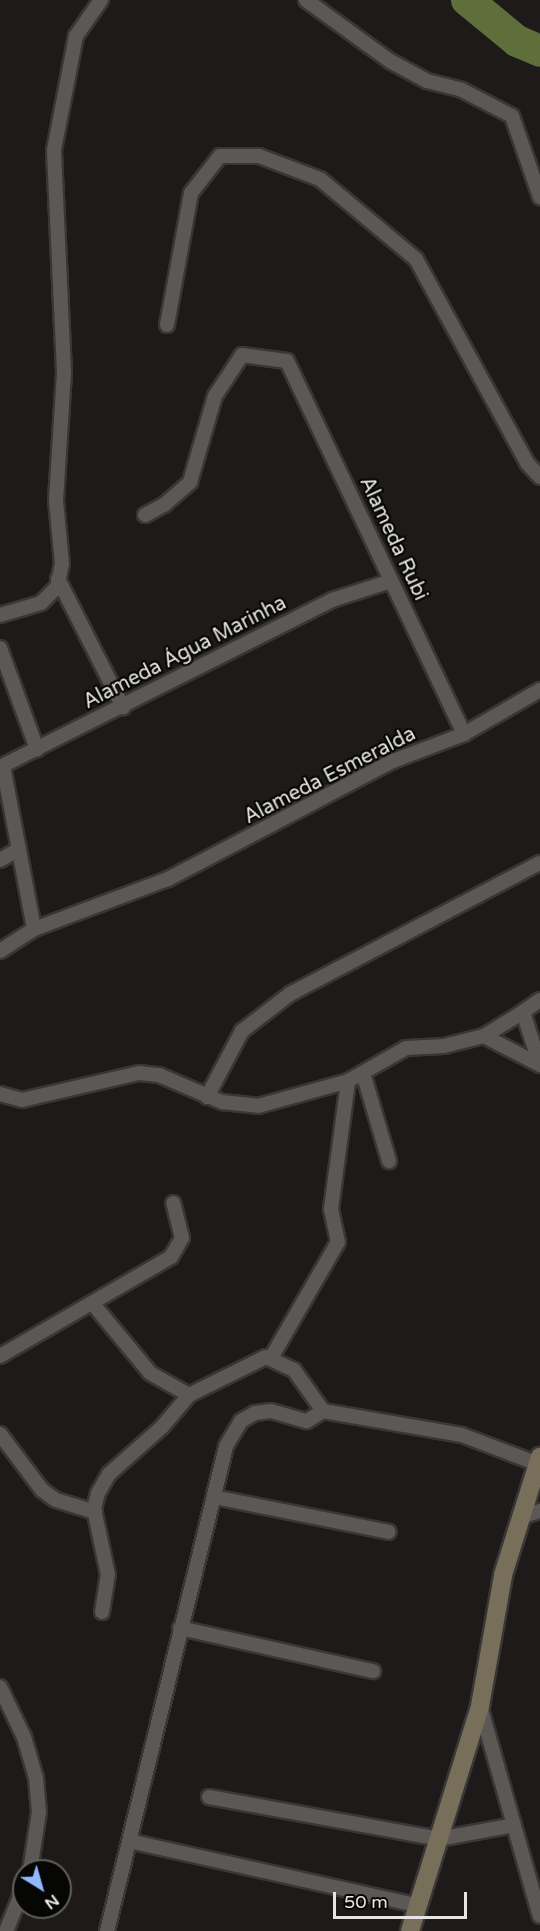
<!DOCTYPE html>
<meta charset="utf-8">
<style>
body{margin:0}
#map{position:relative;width:540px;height:1931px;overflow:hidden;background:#1d1a19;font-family:"Varela Round",sans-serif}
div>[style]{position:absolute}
.river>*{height:32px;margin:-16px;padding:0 16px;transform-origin:16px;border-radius:16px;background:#5f6f3b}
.roads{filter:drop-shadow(2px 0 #383736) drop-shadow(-2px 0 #383736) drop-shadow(0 2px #383736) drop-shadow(0 -2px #383736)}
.street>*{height:14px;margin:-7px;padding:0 7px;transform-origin:7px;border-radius:7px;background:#5b5856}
.secondary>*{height:18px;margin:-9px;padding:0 9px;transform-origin:9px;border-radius:9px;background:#786f5a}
span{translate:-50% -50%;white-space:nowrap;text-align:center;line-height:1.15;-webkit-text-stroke:4.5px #060605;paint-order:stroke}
.street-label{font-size:20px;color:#e7e5e4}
.north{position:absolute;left:12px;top:1859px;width:60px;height:60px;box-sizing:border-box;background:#060605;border:2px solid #605f5e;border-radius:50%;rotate:143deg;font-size:16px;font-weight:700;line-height:24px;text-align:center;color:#e7e5e4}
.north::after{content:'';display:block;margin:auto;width:21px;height:27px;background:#90b8fd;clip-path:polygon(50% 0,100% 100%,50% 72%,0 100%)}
.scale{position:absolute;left:333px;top:1892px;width:134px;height:27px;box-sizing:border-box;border:3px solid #e7e5e4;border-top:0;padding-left:8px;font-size:18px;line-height:21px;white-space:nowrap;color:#e7e5e4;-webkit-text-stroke:4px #060605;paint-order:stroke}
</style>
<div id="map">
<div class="river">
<div style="left:467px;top:0;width:65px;rotate:39.4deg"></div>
<div style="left:517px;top:41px;width:25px;rotate:23deg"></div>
</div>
<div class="roads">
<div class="street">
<div style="left:306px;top:0;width:104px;rotate:36deg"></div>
<div style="left:390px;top:61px;width:42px;rotate:28.4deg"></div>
<div style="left:427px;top:81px;width:36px;rotate:14deg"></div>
<div style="left:462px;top:90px;width:56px;rotate:27.5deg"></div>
<div style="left:512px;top:116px;width:86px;rotate:70.9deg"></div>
<div style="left:167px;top:325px;width:134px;rotate:-79.7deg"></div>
<div style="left:191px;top:193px;width:47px;rotate:-51.9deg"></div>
<div style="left:220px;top:156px;width:39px"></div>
<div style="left:259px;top:156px;width:65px;rotate:20.7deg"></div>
<div style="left:320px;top:179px;width:125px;rotate:39.8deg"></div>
<div style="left:416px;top:259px;width:232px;rotate:61.4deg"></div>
<div style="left:527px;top:463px;width:19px;rotate:47deg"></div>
<div style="left:145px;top:515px;width:21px;rotate:-28deg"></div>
<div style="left:164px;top:505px;width:35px;rotate:-41deg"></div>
<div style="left:190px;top:482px;width:90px;rotate:-73.8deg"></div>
<div style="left:215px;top:396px;width:49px;rotate:-56.6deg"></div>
<div style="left:242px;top:355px;width:45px;rotate:7.6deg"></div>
<div style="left:287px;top:361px;width:413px;rotate:64.6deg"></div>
<div style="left:58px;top:579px;width:144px;rotate:63.1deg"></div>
<div style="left:0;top:615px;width:43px;rotate:-16.3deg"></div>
<div style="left:41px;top:603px;width:23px;rotate:-45deg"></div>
<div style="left:57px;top:587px;width:24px;rotate:-78deg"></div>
<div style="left:62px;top:564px;width:64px;rotate:-95.4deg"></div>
<div style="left:56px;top:500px;width:128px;rotate:-86.4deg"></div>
<div style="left:64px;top:372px;width:222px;rotate:-92.6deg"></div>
<div style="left:54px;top:150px;width:116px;rotate:-79.1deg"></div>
<div style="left:76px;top:36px;width:44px;rotate:-55.2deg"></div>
<div style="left:0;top:648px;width:108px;rotate:69.9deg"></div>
<div style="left:3px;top:766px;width:166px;rotate:79.2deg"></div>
<div style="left:0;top:767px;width:372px;rotate:-26.7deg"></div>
<div style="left:332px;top:600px;width:62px;rotate:-17.9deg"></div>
<div style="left:0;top:860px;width:22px;rotate:-30deg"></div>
<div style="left:0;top:951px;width:40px;rotate:-32.9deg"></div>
<div style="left:34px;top:929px;width:143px;rotate:-20.5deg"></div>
<div style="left:168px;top:879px;width:254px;rotate:-27.7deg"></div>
<div style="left:393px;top:761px;width:76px;rotate:-20.8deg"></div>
<div style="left:464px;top:734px;width:88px;rotate:-30.1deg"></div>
<div style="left:540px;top:1000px;width:21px;rotate:145deg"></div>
<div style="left:523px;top:1012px;width:56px;rotate:72.2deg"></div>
<div style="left:484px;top:1036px;width:59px;rotate:27.4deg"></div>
<div style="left:363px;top:1073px;width:92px;rotate:73.5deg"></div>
<div style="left:0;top:1094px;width:23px;rotate:15deg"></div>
<div style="left:22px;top:1100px;width:120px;rotate:-13deg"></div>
<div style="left:139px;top:1073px;width:20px;rotate:6deg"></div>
<div style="left:159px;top:1075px;width:69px;rotate:23.2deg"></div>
<div style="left:222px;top:1102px;width:36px;rotate:6deg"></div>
<div style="left:258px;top:1106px;width:93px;rotate:-15.5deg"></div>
<div style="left:348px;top:1081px;width:67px;rotate:-29.6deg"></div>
<div style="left:406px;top:1048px;width:38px;rotate:-3deg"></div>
<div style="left:444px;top:1046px;width:41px;rotate:-14deg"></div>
<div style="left:484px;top:1036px;width:46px;rotate:-31.6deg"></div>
<div style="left:207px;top:1097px;width:75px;rotate:-62.1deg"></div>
<div style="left:242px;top:1031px;width:61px;rotate:-37.6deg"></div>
<div style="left:290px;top:994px;width:282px;rotate:-27.7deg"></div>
<div style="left:93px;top:1304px;width:89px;rotate:50.4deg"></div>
<div style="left:150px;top:1373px;width:45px;rotate:29.4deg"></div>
<div style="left:189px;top:1395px;width:86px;rotate:-26.3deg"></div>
<div style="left:266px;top:1357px;width:31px;rotate:25deg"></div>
<div style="left:294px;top:1370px;width:50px;rotate:54.7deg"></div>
<div style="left:323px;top:1411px;width:141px;rotate:9.8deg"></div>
<div style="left:462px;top:1435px;width:81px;rotate:20.9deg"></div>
<div style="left:0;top:1356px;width:198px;rotate:-30.1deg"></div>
<div style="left:171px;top:1257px;width:22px;rotate:-60deg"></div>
<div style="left:182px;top:1238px;width:36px;rotate:-104deg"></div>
<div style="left:271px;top:1358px;width:134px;rotate:-60deg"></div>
<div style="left:338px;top:1242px;width:34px;rotate:-102deg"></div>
<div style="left:331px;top:1209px;width:129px;rotate:-82.4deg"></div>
<div style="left:0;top:1434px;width:70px;rotate:53.1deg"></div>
<div style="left:42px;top:1490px;width:17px;rotate:36deg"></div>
<div style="left:56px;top:1500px;width:41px;rotate:17.1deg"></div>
<div style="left:214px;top:1497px;width:178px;rotate:11.3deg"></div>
<div style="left:521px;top:1517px;width:20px;rotate:-18deg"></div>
<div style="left:102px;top:1612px;width:37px;rotate:-81deg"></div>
<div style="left:108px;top:1575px;width:67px;rotate:-102deg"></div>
<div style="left:94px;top:1509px;width:16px;rotate:-76deg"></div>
<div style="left:98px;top:1493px;width:22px;rotate:-60deg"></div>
<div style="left:109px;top:1474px;width:71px;rotate:-41.6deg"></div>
<div style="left:162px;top:1427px;width:42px;rotate:-49.8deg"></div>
<div style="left:180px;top:1628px;width:198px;rotate:12.6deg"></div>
<div style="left:0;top:1687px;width:55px;rotate:64.4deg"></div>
<div style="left:24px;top:1737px;width:43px;rotate:73.7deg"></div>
<div style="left:36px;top:1778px;width:34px;rotate:85deg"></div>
<div style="left:39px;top:1812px;width:60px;rotate:98.7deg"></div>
<div style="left:480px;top:1706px;width:218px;rotate:74.1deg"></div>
<div style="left:209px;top:1797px;width:234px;rotate:10.3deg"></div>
<div style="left:439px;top:1839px;width:76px;rotate:-10.6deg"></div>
<div style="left:129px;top:1841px;width:297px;rotate:12.6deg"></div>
<div style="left:6px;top:1931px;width:48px;rotate:-67.8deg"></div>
<div style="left:107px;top:1931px;width:499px;rotate:-76.2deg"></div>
<div style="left:226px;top:1446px;width:29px;rotate:-59deg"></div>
<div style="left:241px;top:1421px;width:16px;rotate:-30deg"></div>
<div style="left:255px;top:1413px;width:16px;rotate:-7deg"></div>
<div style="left:271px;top:1411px;width:37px;rotate:16deg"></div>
<div style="left:307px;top:1421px;width:19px;rotate:-32deg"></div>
</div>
<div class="secondary">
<div style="left:410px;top:1931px;width:236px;rotate:-72.7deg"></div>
<div style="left:480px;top:1706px;width:133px;rotate:-80deg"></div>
<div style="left:503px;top:1575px;width:124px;rotate:-72.6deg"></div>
</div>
</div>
<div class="street-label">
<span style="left:393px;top:539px;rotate:65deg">Alameda Rubi</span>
<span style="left:185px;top:653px;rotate:-27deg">Alameda Água Marinha</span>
<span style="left:330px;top:776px;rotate:-27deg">Alameda Esmeralda</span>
</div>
<div class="north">N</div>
<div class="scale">50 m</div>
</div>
